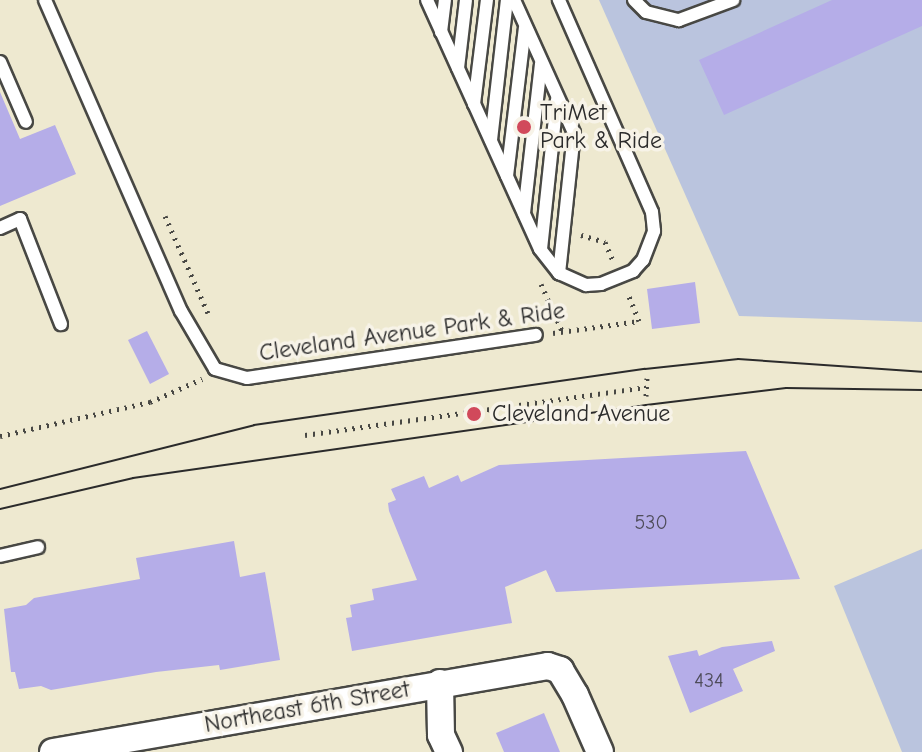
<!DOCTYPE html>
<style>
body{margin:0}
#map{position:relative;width:922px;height:752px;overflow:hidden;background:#eee9d0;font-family:"Comic Neue",sans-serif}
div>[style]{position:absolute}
.industrial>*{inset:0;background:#bac4de}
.building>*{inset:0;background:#b5ade8}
.path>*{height:5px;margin-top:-2.5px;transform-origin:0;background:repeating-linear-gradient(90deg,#484844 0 2px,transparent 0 8px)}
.roads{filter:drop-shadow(2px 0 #484844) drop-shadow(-2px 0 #484844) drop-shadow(0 2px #484844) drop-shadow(0 -2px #484844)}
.service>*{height:12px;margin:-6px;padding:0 6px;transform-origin:6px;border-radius:6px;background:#fff}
.minor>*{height:26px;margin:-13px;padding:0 13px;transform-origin:13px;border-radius:13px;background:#fff}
.tram>*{height:2px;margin:-1px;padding:0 1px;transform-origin:1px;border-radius:1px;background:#2b2b2b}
.dots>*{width:22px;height:22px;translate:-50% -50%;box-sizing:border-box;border:4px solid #f7f3e8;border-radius:50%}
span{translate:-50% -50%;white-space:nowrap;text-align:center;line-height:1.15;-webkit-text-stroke:7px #f7f3e8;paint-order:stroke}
.number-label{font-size:20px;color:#4e4c5a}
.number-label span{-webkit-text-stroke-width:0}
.poi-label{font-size:24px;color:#2b2b2b}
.left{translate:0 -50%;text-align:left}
.street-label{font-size:24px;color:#2b2b2b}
</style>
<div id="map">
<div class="industrial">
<div style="clip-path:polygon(599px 0,922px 0,922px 322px,739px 316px)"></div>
<div style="clip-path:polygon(922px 549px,922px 752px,902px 752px,834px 586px)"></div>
</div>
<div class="building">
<div style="clip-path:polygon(832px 0,922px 0,922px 26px,724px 115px,699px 60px)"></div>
<div style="clip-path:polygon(0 92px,20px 139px,55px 125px,76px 174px,0 206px)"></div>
<div style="clip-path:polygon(695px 282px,700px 323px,652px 329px,647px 289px)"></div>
<div style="clip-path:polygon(147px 331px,169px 374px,150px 384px,128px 340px)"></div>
<div style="clip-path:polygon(746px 451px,800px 579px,556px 592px,546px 570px,505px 587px,512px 623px,352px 651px,346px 618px,352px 617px,350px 605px,374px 600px,372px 589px,417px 580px,389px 511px,388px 503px,396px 500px,391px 489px,424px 476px,429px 488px,458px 475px,461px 482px,499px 465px)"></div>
<div style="clip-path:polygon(234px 541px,240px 577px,265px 572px,280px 660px,220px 670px,219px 665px,156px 672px,51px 690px,41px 686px,19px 689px,15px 672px,11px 672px,4px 609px,26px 605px,34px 598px,140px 579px,136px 558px)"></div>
<div style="clip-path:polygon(772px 641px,775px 651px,733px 669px,743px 691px,690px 713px,668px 656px,697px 650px,699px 656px,722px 647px)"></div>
<div style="clip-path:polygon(544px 713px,560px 752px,504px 752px,496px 733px)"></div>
</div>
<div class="path">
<div style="left:165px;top:216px;width:106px;rotate:66.1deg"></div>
<div style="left:581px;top:235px;width:25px;rotate:16deg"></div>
<div style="left:605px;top:242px;width:21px;rotate:67deg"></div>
<div style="left:541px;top:284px;width:54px;rotate:65.8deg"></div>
<div style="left:553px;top:333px;width:87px;rotate:-7.9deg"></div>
<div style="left:639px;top:321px;width:31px;rotate:-112deg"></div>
<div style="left:646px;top:396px;width:18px;rotate:-87deg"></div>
<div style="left:305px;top:435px;width:344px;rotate:-8deg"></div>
<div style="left:0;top:436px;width:154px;rotate:-12.8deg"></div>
<div style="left:150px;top:402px;width:57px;rotate:-23.9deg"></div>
</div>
<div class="roads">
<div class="service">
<div style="left:45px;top:0;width:339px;rotate:66.4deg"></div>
<div style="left:181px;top:311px;width:67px;rotate:59.6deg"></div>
<div style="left:215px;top:369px;width:33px;rotate:16deg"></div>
<div style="left:247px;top:378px;width:292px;rotate:-8.5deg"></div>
<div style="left:427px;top:0;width:273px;rotate:65.6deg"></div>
<div style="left:540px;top:249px;width:31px;rotate:52deg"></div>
<div style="left:559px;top:273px;width:30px;rotate:24deg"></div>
<div style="left:586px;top:285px;width:15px;rotate:-4deg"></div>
<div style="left:601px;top:284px;width:35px;rotate:-22deg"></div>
<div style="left:633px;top:271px;width:15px;rotate:-48deg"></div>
<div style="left:643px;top:260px;width:31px;rotate:-69deg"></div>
<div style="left:654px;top:231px;width:19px;rotate:-96deg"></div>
<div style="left:652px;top:212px;width:232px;rotate:-113.7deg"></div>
<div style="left:514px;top:0;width:146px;rotate:65.7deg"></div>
<div style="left:574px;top:133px;width:141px;rotate:96.1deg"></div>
<div style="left:634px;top:0;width:17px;rotate:45deg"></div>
<div style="left:646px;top:12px;width:34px;rotate:14deg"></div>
<div style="left:679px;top:20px;width:58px;rotate:-20.3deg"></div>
<div style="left:441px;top:32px;width:32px;rotate:-83deg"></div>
<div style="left:0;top:62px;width:65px;rotate:66.6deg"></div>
<div style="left:458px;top:68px;width:68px;rotate:-83.3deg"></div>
<div style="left:474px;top:104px;width:105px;rotate:-82.9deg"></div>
<div style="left:491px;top:140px;width:141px;rotate:-83.5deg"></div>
<div style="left:507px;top:176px;width:149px;rotate:-83.1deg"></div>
<div style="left:524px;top:213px;width:150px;rotate:-83.5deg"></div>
<div style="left:0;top:228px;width:22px;rotate:-24deg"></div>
<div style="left:20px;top:219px;width:113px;rotate:68.7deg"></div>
<div style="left:541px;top:249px;width:150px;rotate:-83.9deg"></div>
<div style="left:0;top:556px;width:39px;rotate:-13deg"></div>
</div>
<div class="minor">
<div style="left:440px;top:683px;width:52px;rotate:88.9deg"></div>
<div style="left:441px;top:735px;width:19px;rotate:65deg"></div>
<div style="left:53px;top:752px;width:502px;rotate:-9.86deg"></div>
<div style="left:548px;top:666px;width:13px;rotate:18deg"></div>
<div style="left:560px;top:670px;width:29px;rotate:59deg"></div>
<div style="left:575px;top:695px;width:62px;rotate:66.3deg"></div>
</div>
</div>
<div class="tram">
<div style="left:0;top:489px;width:262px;rotate:-14.1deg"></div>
<div style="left:254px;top:425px;width:395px;rotate:-8.2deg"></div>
<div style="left:645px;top:369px;width:94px;rotate:-6.1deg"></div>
<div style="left:738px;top:359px;width:184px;rotate:4deg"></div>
<div style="left:0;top:509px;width:137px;rotate:-13.1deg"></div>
<div style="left:133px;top:478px;width:518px;rotate:-8.1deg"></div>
<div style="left:646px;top:405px;width:141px;rotate:-6.9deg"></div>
<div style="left:786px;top:388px;width:136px;rotate:0.8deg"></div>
</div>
<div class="dots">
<div style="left:524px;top:127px;background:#d1495b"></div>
<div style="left:474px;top:414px;background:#d1495b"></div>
</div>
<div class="number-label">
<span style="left:651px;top:522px">530</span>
<span style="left:709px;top:680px">434</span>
</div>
<div class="poi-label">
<span class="left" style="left:540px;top:127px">TriMet<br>Park &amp; Ride</span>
<span class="left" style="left:492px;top:414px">Cleveland Avenue</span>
</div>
<div class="street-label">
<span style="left:412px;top:332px;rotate:-8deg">Cleveland Avenue Park &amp; Ride</span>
<span style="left:307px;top:707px;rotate:-10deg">Northeast 6th Street</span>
</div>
</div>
